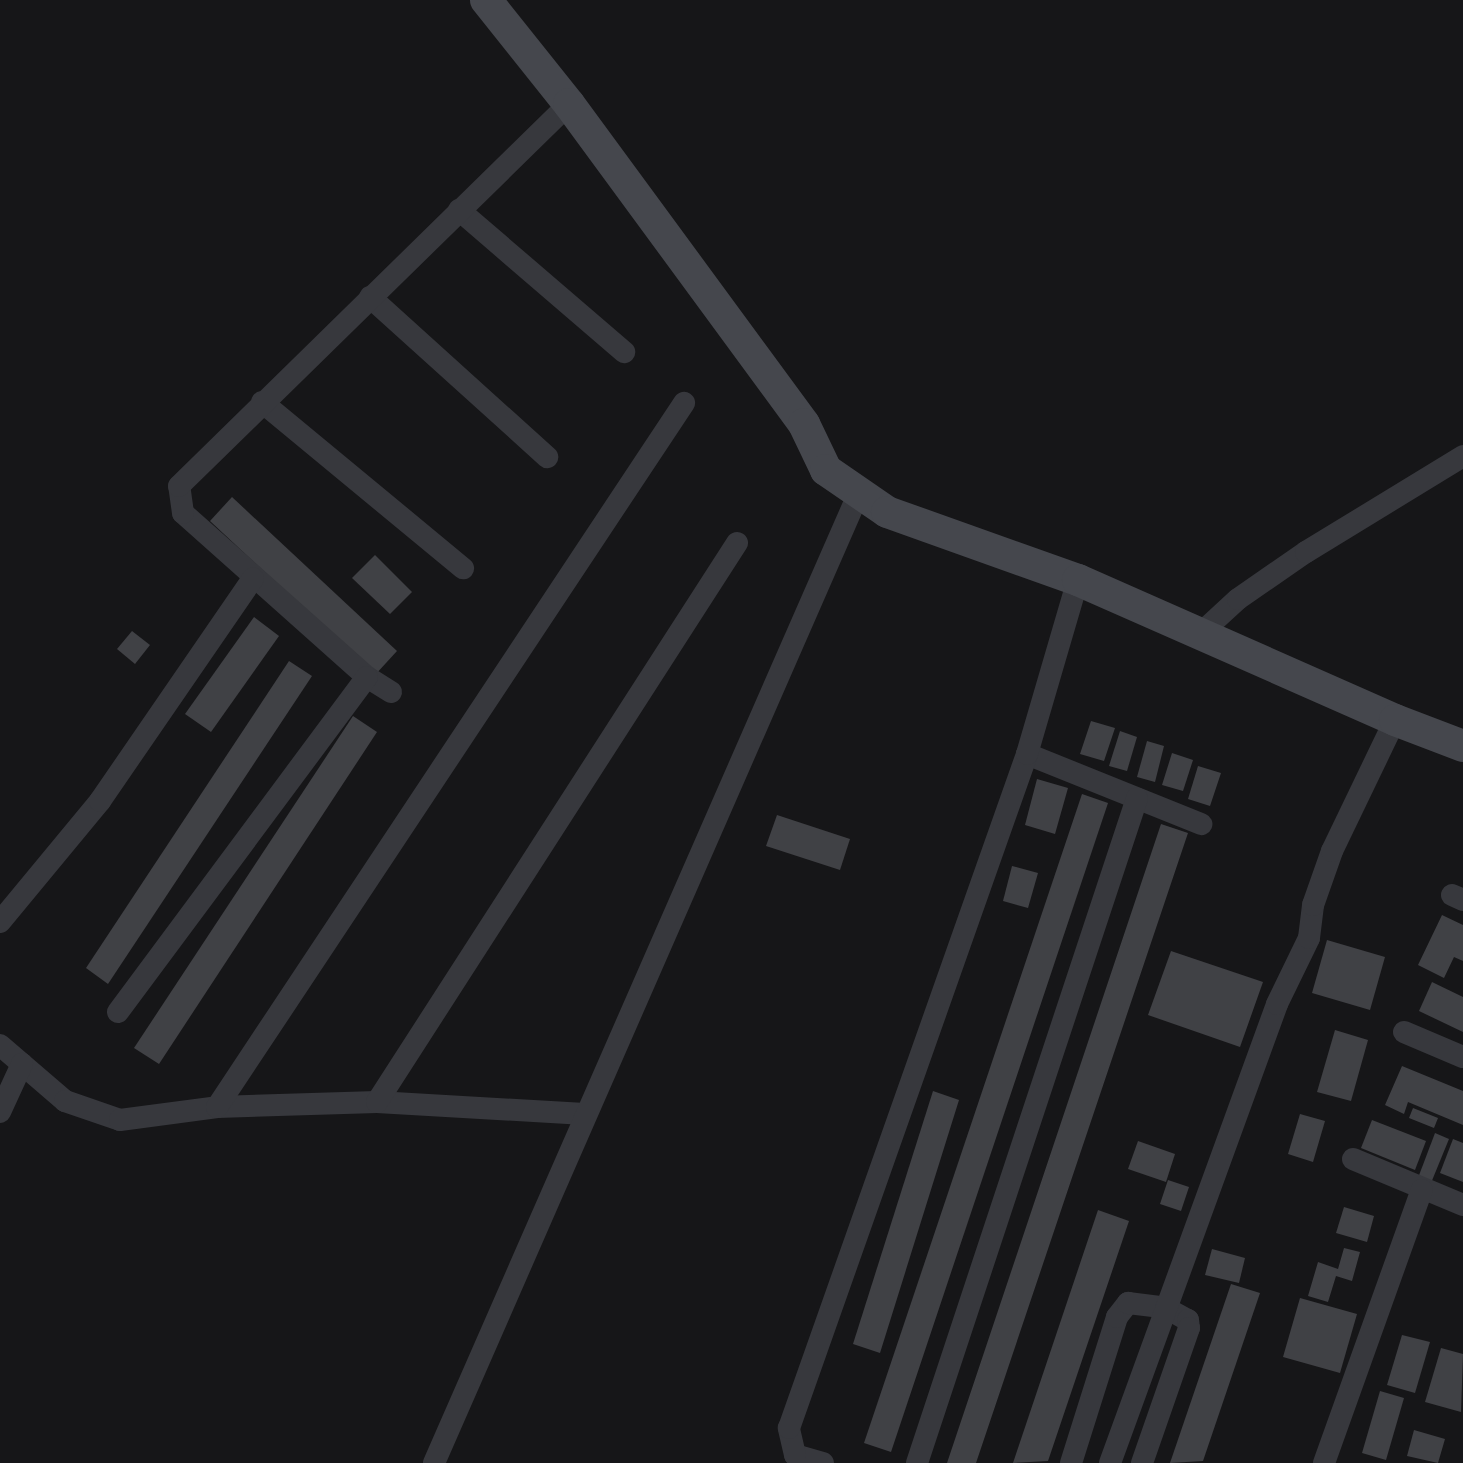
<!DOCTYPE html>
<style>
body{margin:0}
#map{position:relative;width:1463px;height:1463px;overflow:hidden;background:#161618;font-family:"Alegreya Sans",sans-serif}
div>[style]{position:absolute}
.building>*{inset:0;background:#404145}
.street>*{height:22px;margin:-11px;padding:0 11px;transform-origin:11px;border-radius:11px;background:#37383d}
.secondary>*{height:32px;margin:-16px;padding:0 16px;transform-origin:16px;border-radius:16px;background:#45474d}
span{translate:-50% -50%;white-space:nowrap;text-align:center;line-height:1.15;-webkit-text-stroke:8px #111113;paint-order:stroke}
</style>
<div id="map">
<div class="building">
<div style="clip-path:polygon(232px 497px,397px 651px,375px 675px,210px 521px)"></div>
<div style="clip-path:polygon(375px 555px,412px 592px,390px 614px,352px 578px)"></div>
<div style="clip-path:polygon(254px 617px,279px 636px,211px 732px,185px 714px)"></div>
<div style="clip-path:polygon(132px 631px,150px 645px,135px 664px,117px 649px)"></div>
<div style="clip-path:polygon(289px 661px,312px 676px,108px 984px,86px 968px)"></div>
<div style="clip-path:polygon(353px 716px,377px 732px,159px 1064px,134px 1048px)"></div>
<div style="clip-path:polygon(1091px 721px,1115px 728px,1104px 761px,1080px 754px)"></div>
<div style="clip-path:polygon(1120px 731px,1137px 737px,1127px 771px,1109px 766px)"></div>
<div style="clip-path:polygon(1147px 741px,1164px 746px,1155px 782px,1137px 777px)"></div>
<div style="clip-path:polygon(1172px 753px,1193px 760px,1183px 791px,1162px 785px)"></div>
<div style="clip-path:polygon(1198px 766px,1221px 773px,1210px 806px,1188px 799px)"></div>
<div style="clip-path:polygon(1037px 779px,1068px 788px,1055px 834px,1025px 825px)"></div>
<div style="clip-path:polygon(1082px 794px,1108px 803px,891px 1452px,864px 1443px)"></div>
<div style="clip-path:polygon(777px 815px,850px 839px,840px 870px,766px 846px)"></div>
<div style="clip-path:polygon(1161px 824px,1188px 833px,1119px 1038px,976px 1463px,947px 1463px)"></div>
<div style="clip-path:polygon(1012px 866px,1038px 873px,1028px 908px,1003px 901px)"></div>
<div style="clip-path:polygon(1442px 915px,1463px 925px,1463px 961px,1454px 957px,1444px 978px,1418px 965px)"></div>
<div style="clip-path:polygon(1327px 940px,1385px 957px,1370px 1010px,1312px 993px)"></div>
<div style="clip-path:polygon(1171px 951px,1263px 982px,1240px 1047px,1148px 1015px)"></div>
<div style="clip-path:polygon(1432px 982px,1463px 997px,1463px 1032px,1419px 1011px)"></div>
<div style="clip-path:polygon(1335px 1030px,1368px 1040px,1351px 1101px,1317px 1092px)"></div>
<div style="clip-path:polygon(1402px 1066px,1463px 1091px,1463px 1125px,1408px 1102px,1404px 1114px,1385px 1105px)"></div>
<div style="clip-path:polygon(933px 1091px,959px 1100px,880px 1353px,853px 1344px)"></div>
<div style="clip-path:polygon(1413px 1108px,1438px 1118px,1434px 1128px,1409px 1118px)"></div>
<div style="clip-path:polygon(1300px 1114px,1325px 1121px,1313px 1162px,1288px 1154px)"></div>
<div style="clip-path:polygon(1372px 1120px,1426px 1141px,1415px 1170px,1361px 1148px)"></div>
<div style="clip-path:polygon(1435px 1133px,1449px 1139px,1431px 1183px,1418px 1178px)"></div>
<div style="clip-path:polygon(1453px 1139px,1463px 1143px,1463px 1182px,1440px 1173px)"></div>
<div style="clip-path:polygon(1138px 1141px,1175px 1154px,1166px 1182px,1128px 1169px)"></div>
<div style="clip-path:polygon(1168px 1180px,1189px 1187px,1181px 1211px,1160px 1204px)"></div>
<div style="clip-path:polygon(1344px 1207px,1374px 1216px,1367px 1242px,1336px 1233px)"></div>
<div style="clip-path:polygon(1098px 1210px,1129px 1221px,1048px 1461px,1013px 1463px)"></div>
<div style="clip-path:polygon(1344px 1248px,1360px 1252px,1352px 1281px,1336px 1276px,1328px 1302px,1308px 1296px,1318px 1262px,1338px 1269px)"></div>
<div style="clip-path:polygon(1212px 1249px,1245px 1258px,1239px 1283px,1205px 1275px)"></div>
<div style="clip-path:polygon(1231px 1284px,1260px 1293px,1203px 1461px,1170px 1463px)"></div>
<div style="clip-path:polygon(1300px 1298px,1357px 1314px,1340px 1373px,1283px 1357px)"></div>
<div style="clip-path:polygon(1402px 1335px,1430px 1342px,1415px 1393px,1387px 1385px)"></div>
<div style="clip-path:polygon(1441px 1348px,1463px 1354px,1461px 1412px,1425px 1402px)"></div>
<div style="clip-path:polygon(1380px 1391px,1404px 1398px,1386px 1460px,1362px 1453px)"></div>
<div style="clip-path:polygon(1414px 1430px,1445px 1439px,1438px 1463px,1407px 1456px)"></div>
</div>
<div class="street">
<div style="left:459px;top:210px;width:218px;rotate:40.7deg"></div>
<div style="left:370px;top:297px;width:239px;rotate:42.1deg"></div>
<div style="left:262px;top:402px;width:261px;rotate:39.6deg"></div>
<div style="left:1201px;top:633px;width:50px;rotate:-42.6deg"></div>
<div style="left:1238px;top:599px;width:83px;rotate:-34.7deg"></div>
<div style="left:1306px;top:552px;width:184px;rotate:-31.4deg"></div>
<div style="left:391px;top:692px;width:28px;rotate:-148deg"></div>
<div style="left:367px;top:677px;width:246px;rotate:-138.3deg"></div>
<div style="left:183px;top:513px;width:27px;rotate:-98deg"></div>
<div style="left:179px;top:486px;width:546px;rotate:-44.41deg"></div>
<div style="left:1027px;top:754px;width:188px;rotate:21.9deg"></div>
<div style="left:1452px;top:895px;width:12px;rotate:24deg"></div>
<div style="left:0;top:922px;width:157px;rotate:-50.4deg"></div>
<div style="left:100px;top:801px;width:270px;rotate:-55.5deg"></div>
<div style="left:118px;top:1012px;width:417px;rotate:-53.4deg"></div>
<div style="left:1404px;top:1032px;width:64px;rotate:23deg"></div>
<div style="left:0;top:1045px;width:86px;rotate:40.7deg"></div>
<div style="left:65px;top:1101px;width:58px;rotate:19.1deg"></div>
<div style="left:120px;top:1120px;width:98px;rotate:-7.6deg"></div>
<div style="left:217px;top:1107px;width:160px;rotate:-1.8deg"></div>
<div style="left:377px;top:1102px;width:208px;rotate:3.3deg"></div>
<div style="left:377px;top:1102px;width:665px;rotate:-57.22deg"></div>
<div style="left:217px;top:1107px;width:845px;rotate:-56.44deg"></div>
<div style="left:0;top:1112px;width:53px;rotate:-65.4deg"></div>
<div style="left:1353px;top:1159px;width:119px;rotate:22.7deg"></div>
<div style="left:434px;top:1463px;width:1057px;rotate:-66.35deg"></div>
<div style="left:823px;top:1463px;width:29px;rotate:-164deg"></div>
<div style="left:795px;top:1455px;width:28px;rotate:-103deg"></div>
<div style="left:789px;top:1428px;width:715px;rotate:-70.55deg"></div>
<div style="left:1027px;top:754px;width:181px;rotate:-73.7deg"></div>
<div style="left:917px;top:1463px;width:700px;rotate:-71.69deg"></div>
<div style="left:1071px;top:1463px;width:153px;rotate:-72.5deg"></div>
<div style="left:1117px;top:1317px;width:18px;rotate:-52deg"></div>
<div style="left:1128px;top:1303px;width:38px;rotate:7deg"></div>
<div style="left:1166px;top:1308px;width:25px;rotate:29deg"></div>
<div style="left:1188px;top:1320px;width:8px;rotate:83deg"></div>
<div style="left:1189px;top:1328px;width:143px;rotate:109.2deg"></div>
<div style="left:1110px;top:1463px;width:488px;rotate:-70deg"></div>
<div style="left:1277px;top:1004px;width:73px;rotate:-64.1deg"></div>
<div style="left:1309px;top:938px;width:33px;rotate:-83deg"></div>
<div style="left:1313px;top:905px;width:57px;rotate:-70.6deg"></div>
<div style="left:1332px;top:851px;width:145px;rotate:-64.3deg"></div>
<div style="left:1324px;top:1463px;width:290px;rotate:-70.3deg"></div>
</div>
<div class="secondary">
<div style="left:486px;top:0;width:133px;rotate:51.4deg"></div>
<div style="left:569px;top:104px;width:397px;rotate:53.7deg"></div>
<div style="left:804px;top:424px;width:51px;rotate:64.4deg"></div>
<div style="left:826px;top:470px;width:74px;rotate:34.5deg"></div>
<div style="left:887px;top:512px;width:203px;rotate:19.6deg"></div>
<div style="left:1078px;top:580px;width:347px;rotate:23.8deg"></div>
<div style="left:1395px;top:720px;width:73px;rotate:20.9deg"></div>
</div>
</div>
